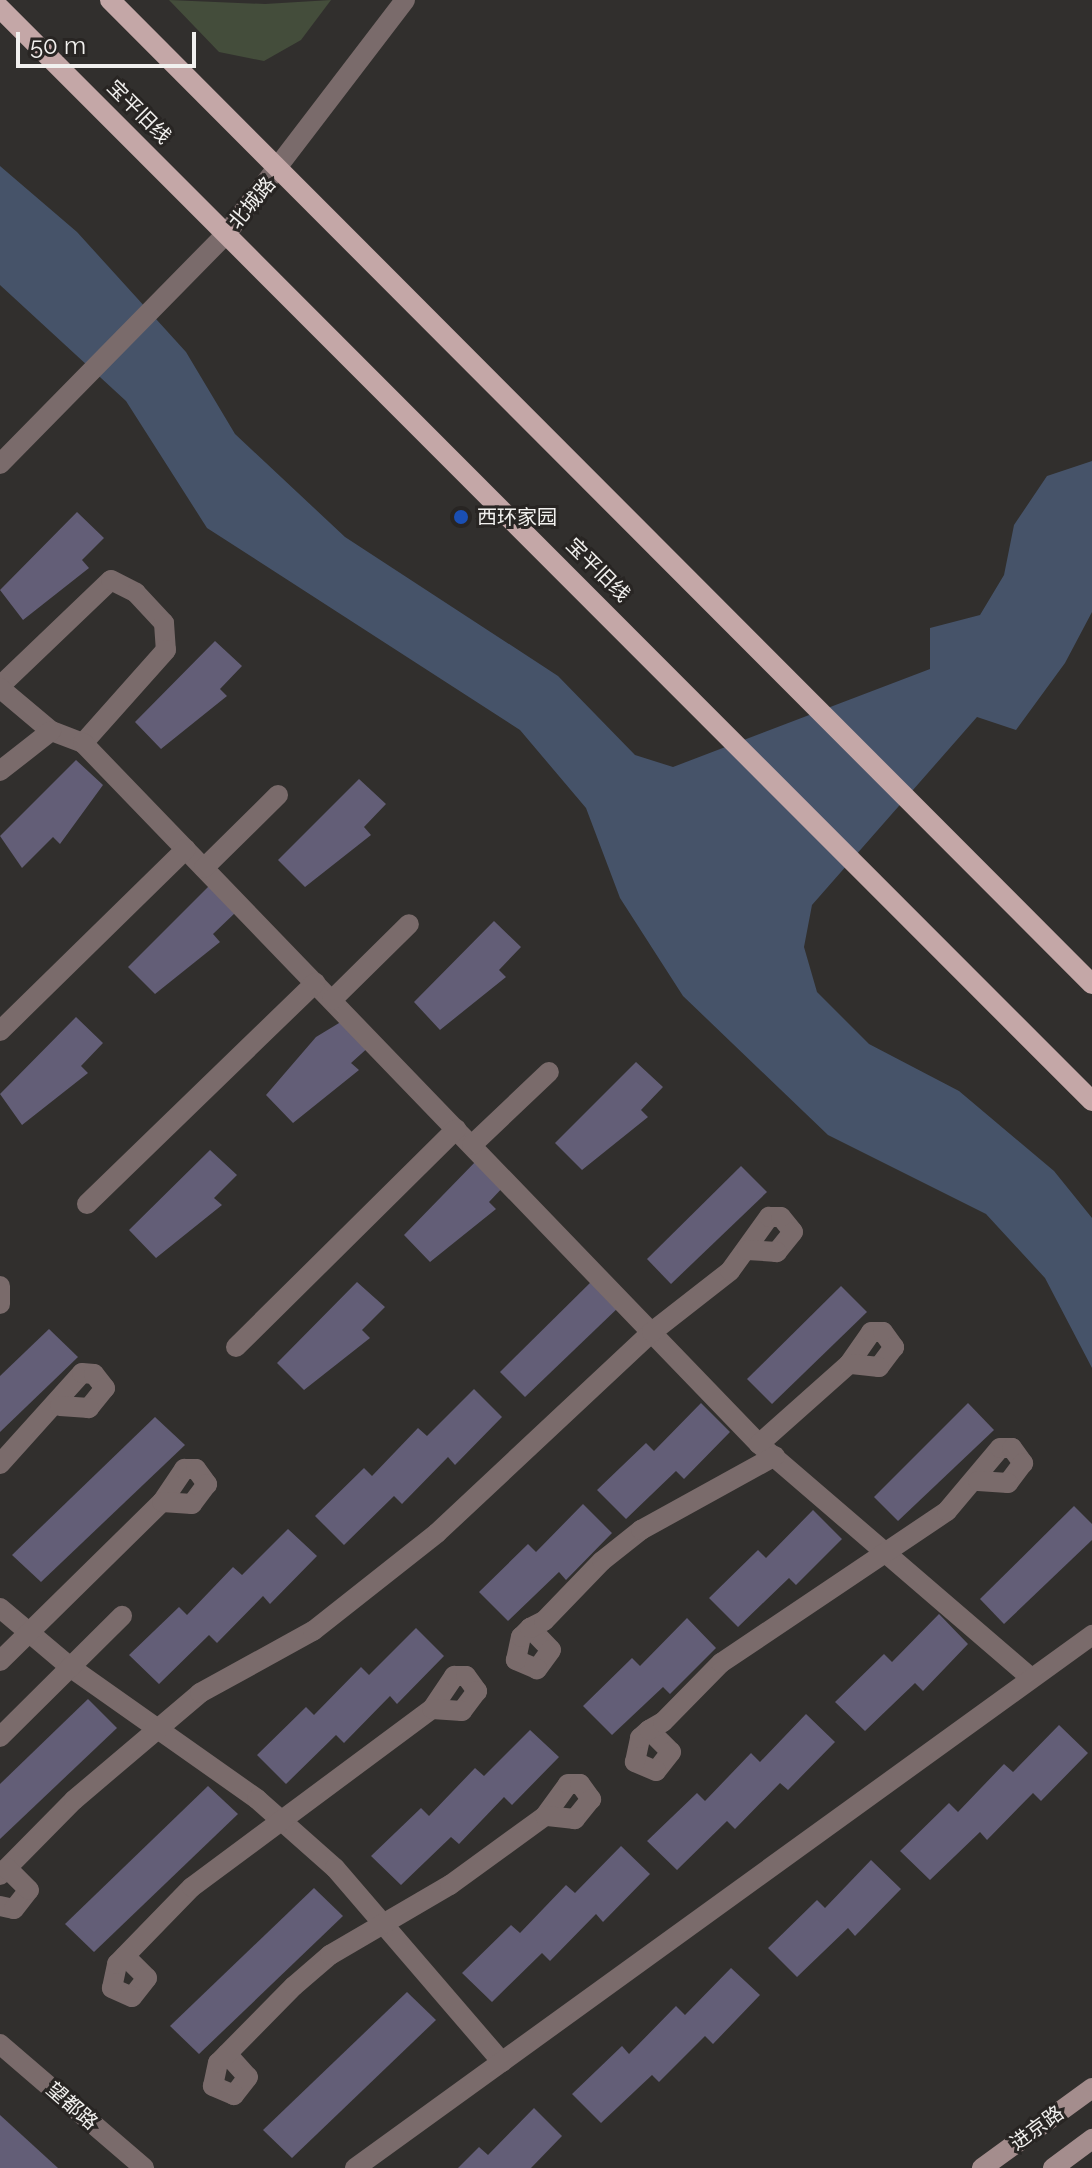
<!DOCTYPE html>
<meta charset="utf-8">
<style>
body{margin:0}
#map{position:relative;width:1092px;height:2168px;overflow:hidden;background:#312f2d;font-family:Raleway,"Noto Sans SC",sans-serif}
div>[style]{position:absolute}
.green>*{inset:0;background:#444d3b}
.water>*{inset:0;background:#465369}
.building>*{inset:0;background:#635e77}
.minor>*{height:20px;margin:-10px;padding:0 10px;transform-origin:10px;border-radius:10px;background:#7a6b6b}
.tertiary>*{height:20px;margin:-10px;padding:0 10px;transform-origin:10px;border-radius:10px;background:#7a6b6b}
.secondary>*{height:20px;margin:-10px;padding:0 10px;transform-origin:10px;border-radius:10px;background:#a48d8d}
.primary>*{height:20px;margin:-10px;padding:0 10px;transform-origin:10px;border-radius:10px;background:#c4a7a7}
.dots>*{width:22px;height:22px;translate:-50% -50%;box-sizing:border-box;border:4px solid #282523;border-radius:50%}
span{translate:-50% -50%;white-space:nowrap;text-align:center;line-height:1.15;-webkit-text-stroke:6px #282523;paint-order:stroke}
.street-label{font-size:20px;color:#f1f0ee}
.poi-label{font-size:20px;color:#f1f0ee}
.left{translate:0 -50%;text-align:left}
.scale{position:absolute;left:16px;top:32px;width:180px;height:36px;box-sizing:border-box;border:4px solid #f1f0ee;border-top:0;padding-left:10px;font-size:24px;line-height:28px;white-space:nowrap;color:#f1f0ee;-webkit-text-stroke:6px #282523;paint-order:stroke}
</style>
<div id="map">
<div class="green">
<div style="clip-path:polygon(169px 0,265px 4px,331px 0,301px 40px,264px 61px,219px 52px)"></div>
</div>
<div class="water">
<div style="clip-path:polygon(0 166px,77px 232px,186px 352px,235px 434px,345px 537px,558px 676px,635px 755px,673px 767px,930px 669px,930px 628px,980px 615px,1004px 575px,1014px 525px,1047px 476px,1092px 461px,1092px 612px,1065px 663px,1016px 730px,977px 717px,812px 905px,804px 947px,817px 992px,869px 1044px,959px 1091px,1054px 1171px,1092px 1218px,1092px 1368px,1045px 1278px,986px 1214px,828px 1135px,683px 996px,620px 898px,586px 808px,520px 730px,207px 528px,126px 401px,0 285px)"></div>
</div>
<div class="building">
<div style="clip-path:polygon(77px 512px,104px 538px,82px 560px,89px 568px,23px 620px,0 590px)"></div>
<div style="clip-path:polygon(215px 641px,242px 666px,220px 689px,227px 696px,161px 749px,135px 722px)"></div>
<div style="clip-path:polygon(76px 760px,103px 785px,60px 844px,53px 837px,22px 868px,0 836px)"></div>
<div style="clip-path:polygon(359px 779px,386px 804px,364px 827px,371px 835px,305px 887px,278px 860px)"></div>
<div style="clip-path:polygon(209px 886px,236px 912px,213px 934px,220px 942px,155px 994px,128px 967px)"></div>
<div style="clip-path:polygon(494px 921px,521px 947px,499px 970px,506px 977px,440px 1030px,414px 1002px)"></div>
<div style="clip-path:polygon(76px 1017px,103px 1043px,81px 1066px,88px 1073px,22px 1125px,0 1094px)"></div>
<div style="clip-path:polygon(344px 1020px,371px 1045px,351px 1063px,359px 1070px,293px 1123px,266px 1095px,316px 1037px)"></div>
<div style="clip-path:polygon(636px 1062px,663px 1087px,641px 1110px,648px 1117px,582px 1170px,555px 1143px)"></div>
<div style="clip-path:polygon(210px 1150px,237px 1175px,214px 1198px,222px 1205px,156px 1258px,129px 1230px)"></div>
<div style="clip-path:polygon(479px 1158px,506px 1184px,489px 1202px,496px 1209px,430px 1262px,404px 1235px)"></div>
<div style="clip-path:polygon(741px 1166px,767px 1192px,671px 1284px,647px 1259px)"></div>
<div style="clip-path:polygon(595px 1278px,621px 1305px,525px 1397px,500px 1372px)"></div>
<div style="clip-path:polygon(357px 1282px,385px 1307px,362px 1330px,370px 1338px,304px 1390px,277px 1363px)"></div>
<div style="clip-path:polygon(841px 1286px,867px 1312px,772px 1404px,747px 1379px)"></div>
<div style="clip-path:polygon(49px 1329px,78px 1357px,0 1432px,0 1376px)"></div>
<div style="clip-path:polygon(474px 1389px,502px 1417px,455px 1465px,448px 1457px,402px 1504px,394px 1496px,344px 1545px,315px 1516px,364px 1468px,372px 1476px,418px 1428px,427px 1436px)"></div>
<div style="clip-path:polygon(701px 1403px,730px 1432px,684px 1479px,676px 1471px,626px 1519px,597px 1490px,646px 1443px,654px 1451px)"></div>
<div style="clip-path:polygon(968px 1403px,994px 1430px,898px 1521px,874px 1497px)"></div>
<div style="clip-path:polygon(155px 1417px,185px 1445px,41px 1582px,12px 1555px)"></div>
<div style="clip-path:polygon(583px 1504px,612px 1533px,566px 1580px,559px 1572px,508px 1621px,479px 1592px,528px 1544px,536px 1552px)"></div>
<div style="clip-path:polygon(1074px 1506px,1092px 1524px,1092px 1540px,1004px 1624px,980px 1599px)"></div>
<div style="clip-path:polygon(813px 1510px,842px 1539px,796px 1585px,789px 1578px,738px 1627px,709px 1598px,758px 1550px,766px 1558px)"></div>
<div style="clip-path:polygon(288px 1529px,317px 1556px,270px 1604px,263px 1596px,217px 1643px,209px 1635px,159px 1684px,129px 1655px,179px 1607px,187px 1615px,233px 1567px,242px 1575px)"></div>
<div style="clip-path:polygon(939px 1614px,968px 1644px,923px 1691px,915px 1683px,865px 1731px,835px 1702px,884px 1654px,892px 1662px)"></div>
<div style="clip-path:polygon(687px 1618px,716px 1648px,670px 1694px,663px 1687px,612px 1735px,583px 1706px,632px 1658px,640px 1666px)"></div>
<div style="clip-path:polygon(416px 1628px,444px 1656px,397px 1704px,390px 1696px,344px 1743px,336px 1735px,286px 1784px,257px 1755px,306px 1707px,314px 1715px,361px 1667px,369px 1675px)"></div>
<div style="clip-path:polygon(88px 1699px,117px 1728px,0 1839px,0 1784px)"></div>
<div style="clip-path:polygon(806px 1714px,835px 1742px,788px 1790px,780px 1783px,735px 1829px,727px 1821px,677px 1870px,647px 1841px,697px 1793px,705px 1801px,751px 1753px,760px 1762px)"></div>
<div style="clip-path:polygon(1059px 1725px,1088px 1753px,1041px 1801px,1033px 1793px,987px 1840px,980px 1832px,930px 1880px,900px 1851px,949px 1803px,958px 1812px,1004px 1764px,1013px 1772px)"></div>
<div style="clip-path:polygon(530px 1730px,559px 1757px,512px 1805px,504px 1797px,459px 1844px,451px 1837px,401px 1885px,371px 1856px,421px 1808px,429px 1816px,475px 1768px,484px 1776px)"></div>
<div style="clip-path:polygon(208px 1786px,238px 1814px,94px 1952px,65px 1924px)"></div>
<div style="clip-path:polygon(621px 1846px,650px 1874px,603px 1922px,596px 1914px,550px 1961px,542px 1953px,492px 2002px,462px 1973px,511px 1925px,520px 1933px,566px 1885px,575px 1893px)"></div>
<div style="clip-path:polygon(871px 1860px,901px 1889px,855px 1936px,848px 1928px,797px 1977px,768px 1948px,817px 1900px,825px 1908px)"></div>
<div style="clip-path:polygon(314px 1888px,343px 1916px,199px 2054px,170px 2026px)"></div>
<div style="clip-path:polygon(731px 1968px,760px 1995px,713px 2044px,705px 2036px,659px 2082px,652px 2075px,601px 2123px,572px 2094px,622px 2046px,629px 2054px,676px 2006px,685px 2015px)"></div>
<div style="clip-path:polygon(407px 1992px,436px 2020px,292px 2158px,263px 2130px)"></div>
<div style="clip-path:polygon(534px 2108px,562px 2136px,531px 2168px,458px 2168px,479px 2147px,488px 2155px)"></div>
<div style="clip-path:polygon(0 2115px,58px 2168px,0 2168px)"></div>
</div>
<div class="minor">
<div style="left:0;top:686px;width:153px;rotate:-43.7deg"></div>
<div style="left:111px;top:580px;width:28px;rotate:27deg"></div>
<div style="left:136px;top:593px;width:41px;rotate:47deg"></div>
<div style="left:164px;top:623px;width:27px;rotate:86deg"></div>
<div style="left:166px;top:650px;width:125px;rotate:131.7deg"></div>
<div style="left:83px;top:743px;width:34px;rotate:-159deg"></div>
<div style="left:51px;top:731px;width:67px;rotate:-139.9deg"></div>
<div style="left:83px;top:743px;width:974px;rotate:46.04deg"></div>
<div style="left:759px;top:1444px;width:356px;rotate:40.7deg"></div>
<div style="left:0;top:771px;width:65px;rotate:-38.1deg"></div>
<div style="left:204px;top:868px;width:104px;rotate:-44.6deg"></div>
<div style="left:332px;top:1000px;width:108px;rotate:-44.6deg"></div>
<div style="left:0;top:1031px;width:260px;rotate:-44.4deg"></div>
<div style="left:472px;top:1145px;width:106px;rotate:-43.5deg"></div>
<div style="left:87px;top:1204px;width:318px;rotate:-44.1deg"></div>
<div style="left:0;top:1286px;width:18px;rotate:90deg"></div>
<div style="left:236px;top:1347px;width:310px;rotate:-44.7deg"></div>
<div style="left:759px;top:1444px;width:120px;rotate:-41.6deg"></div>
<div style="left:849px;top:1364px;width:39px;rotate:-55deg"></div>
<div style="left:871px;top:1332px;width:12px"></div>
<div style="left:883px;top:1332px;width:19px;rotate:54deg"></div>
<div style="left:894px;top:1347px;width:25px;rotate:127deg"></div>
<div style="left:879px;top:1367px;width:30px;rotate:-174deg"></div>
<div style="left:0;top:1464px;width:122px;rotate:-48deg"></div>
<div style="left:82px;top:1373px;width:12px;rotate:5deg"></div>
<div style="left:94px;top:1374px;width:18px;rotate:52deg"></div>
<div style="left:105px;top:1388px;width:26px;rotate:129deg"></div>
<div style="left:89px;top:1408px;width:29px;rotate:-176deg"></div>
<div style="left:0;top:1608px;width:92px;rotate:40.1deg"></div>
<div style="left:70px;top:1667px;width:229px;rotate:35.2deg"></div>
<div style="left:257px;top:1799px;width:104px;rotate:41.5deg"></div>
<div style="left:335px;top:1868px;width:256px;rotate:49.3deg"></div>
<div style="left:530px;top:1628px;width:30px;rotate:46deg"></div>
<div style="left:551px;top:1650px;width:24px;rotate:126deg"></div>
<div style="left:537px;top:1669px;width:23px;rotate:-157deg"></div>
<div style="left:516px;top:1660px;width:24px;rotate:-78deg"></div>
<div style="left:521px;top:1637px;width:13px;rotate:-45deg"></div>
<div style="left:530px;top:1628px;width:16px;rotate:-27deg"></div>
<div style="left:544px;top:1621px;width:83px;rotate:-46deg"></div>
<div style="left:602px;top:1561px;width:50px;rotate:-38.5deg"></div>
<div style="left:641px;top:1530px;width:153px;rotate:-28.9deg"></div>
<div style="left:0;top:1661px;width:227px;rotate:-44.5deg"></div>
<div style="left:162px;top:1502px;width:40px;rotate:-56deg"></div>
<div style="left:184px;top:1469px;width:12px"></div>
<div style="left:196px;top:1469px;width:19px;rotate:54deg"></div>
<div style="left:207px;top:1484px;width:25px;rotate:127deg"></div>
<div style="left:192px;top:1504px;width:30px;rotate:-176deg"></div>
<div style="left:649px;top:1730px;width:31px;rotate:45deg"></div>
<div style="left:671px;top:1752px;width:24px;rotate:128deg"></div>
<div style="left:656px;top:1771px;width:23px;rotate:-157deg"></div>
<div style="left:635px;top:1762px;width:25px;rotate:-78deg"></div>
<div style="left:640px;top:1738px;width:12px;rotate:-42deg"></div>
<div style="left:649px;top:1730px;width:16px;rotate:-30deg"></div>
<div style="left:663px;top:1722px;width:83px;rotate:-45.5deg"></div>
<div style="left:721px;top:1663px;width:272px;rotate:-33.9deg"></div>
<div style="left:947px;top:1511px;width:82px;rotate:-49.9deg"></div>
<div style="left:1000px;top:1448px;width:12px"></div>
<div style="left:1012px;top:1448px;width:19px;rotate:54deg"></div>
<div style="left:1023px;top:1463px;width:25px;rotate:127deg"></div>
<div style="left:1008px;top:1483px;width:30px;rotate:-176deg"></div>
<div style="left:0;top:1737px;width:172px;rotate:-44.8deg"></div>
<div style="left:0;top:1875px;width:105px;rotate:-45.4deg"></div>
<div style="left:74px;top:1800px;width:165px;rotate:-40.3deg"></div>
<div style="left:200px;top:1693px;width:129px;rotate:-28.8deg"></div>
<div style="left:313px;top:1631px;width:158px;rotate:-38.3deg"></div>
<div style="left:437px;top:1533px;width:294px;rotate:-43.1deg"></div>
<div style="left:652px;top:1332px;width:99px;rotate:-38deg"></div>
<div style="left:730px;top:1271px;width:67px;rotate:-54.2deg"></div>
<div style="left:769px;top:1217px;width:12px"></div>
<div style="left:781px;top:1217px;width:19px;rotate:51deg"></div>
<div style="left:793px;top:1232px;width:26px;rotate:129deg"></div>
<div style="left:777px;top:1252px;width:30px;rotate:-176deg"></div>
<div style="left:0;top:1906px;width:14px;rotate:12deg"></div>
<div style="left:14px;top:1909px;width:24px;rotate:-52deg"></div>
<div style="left:29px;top:1890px;width:31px;rotate:-135deg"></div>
<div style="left:125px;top:1956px;width:31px;rotate:45deg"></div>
<div style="left:147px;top:1978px;width:24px;rotate:128deg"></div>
<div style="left:132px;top:1997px;width:22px;rotate:-156deg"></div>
<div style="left:112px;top:1988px;width:25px;rotate:-78deg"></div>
<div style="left:117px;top:1964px;width:107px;rotate:-45.8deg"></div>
<div style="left:192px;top:1887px;width:299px;rotate:-36.6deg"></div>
<div style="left:432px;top:1709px;width:40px;rotate:-56deg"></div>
<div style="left:454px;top:1676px;width:12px"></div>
<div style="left:466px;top:1676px;width:19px;rotate:54deg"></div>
<div style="left:477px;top:1691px;width:25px;rotate:127deg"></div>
<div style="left:462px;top:1711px;width:30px;rotate:-176deg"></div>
<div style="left:227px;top:2054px;width:31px;rotate:48deg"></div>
<div style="left:248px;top:2077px;width:23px;rotate:128deg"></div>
<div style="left:234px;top:2095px;width:23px;rotate:-157deg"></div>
<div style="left:213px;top:2086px;width:24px;rotate:-78deg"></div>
<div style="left:218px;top:2063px;width:108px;rotate:-45.4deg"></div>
<div style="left:294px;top:1986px;width:48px;rotate:-40.7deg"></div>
<div style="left:330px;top:1955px;width:139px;rotate:-30.3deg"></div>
<div style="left:450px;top:1885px;width:117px;rotate:-36deg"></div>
<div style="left:545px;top:1816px;width:39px;rotate:-54deg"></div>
<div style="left:568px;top:1784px;width:12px"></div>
<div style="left:580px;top:1784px;width:19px;rotate:54deg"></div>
<div style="left:591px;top:1799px;width:26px;rotate:129deg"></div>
<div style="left:575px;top:1819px;width:30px;rotate:-174deg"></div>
<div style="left:355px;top:2168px;width:910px;rotate:-35.87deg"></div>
</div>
<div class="tertiary">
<div style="left:0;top:464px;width:324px;rotate:-45.5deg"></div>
<div style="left:227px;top:233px;width:293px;rotate:-52.6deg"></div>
<div style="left:0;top:2044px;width:190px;rotate:40.7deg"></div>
</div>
<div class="secondary">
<div style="left:982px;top:2168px;width:136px;rotate:-36deg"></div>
<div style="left:1053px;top:2168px;width:49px;rotate:-36.6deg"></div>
</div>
<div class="primary">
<div style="left:110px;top:0;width:1390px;rotate:45.06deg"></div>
<div style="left:0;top:8px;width:1545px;rotate:45.03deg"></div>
</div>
<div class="dots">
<div style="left:461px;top:517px;background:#1a4fb4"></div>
</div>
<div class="street-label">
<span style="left:139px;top:112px;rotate:45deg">宝平旧线</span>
<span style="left:252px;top:203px;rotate:-50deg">北城路</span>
<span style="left:598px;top:570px;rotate:45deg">宝平旧线</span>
<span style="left:72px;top:2106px;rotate:41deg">望都路</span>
<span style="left:1037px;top:2128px;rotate:-36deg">进京路</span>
</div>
<div class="poi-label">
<span class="left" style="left:477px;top:517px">西环家园</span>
</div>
<div class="scale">50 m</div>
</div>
